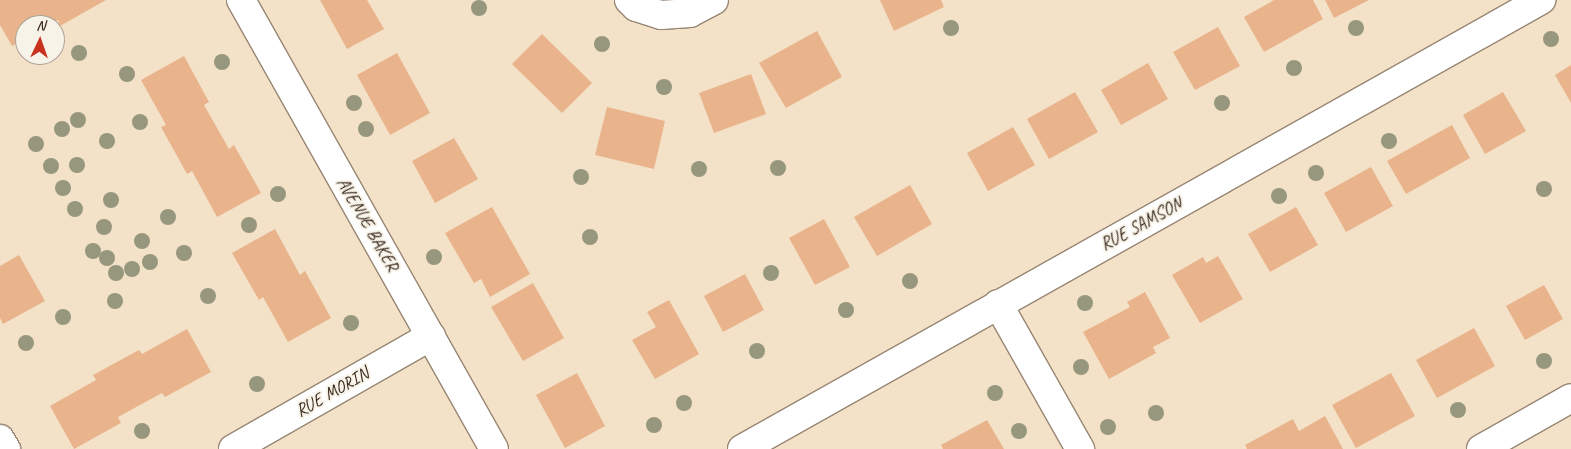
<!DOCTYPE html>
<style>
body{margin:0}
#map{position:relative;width:1571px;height:449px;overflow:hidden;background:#f3e1c8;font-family:Caveat,sans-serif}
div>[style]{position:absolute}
.building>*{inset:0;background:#e9b48c}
.roads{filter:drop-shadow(1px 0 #978673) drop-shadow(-1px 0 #978673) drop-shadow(0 1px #978673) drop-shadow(0 -1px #978673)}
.minor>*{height:28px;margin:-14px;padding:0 14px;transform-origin:14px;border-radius:14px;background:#fff}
.trees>*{width:16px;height:16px;margin:-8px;border-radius:50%;background:#97977e}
span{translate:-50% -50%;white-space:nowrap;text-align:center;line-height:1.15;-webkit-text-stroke:4px #f7f3e8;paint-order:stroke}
.street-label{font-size:18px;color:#3b2a1e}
.north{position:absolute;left:15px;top:15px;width:50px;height:50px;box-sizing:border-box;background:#f7f3e8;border:1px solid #aca397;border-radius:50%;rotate:3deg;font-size:14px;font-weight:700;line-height:20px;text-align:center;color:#3b2a1e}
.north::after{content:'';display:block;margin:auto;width:18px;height:22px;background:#c8321e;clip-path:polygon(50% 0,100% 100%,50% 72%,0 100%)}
</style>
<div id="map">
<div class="building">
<div style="clip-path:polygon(0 0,106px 0,60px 26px,58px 20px,49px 25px,25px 25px,25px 38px,12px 46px,0 25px)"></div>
<div style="clip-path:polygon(320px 0,367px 0,384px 29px,347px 49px)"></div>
<div style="clip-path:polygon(880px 0,941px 0,944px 7px,894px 31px)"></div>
<div style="clip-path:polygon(1274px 0,1313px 0,1323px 19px,1264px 52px,1244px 17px)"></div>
<div style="clip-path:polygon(1325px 0,1369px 0,1334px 18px)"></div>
<div style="clip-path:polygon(1218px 27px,1240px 66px,1195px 90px,1173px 52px)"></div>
<div style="clip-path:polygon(817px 31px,842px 77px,786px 108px,759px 63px)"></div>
<div style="clip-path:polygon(542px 34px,592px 83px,562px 113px,512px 64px)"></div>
<div style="clip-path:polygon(397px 53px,430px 113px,390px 135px,357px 75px)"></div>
<div style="clip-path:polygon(184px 56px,209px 102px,204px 105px,229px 149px,234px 145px,261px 193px,217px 217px,192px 171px,187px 174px,161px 127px,166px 125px,141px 80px)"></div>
<div style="clip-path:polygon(1148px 63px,1168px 99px,1121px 125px,1101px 90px)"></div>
<div style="clip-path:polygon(1571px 65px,1571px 103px,1555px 75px)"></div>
<div style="clip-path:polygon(751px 74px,766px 114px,714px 133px,699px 93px)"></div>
<div style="clip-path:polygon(1075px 92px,1098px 132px,1049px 159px,1027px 119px)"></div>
<div style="clip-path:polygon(1503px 92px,1526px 131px,1485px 154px,1463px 115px)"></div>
<div style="clip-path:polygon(607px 107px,665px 121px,654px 169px,595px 155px)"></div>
<div style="clip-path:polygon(1452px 125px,1470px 158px,1406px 194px,1387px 161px)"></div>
<div style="clip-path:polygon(1013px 127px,1035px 165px,988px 191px,967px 153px)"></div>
<div style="clip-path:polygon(454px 138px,478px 179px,435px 203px,412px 161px)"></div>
<div style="clip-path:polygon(1371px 167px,1393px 206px,1346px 232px,1324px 193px)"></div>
<div style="clip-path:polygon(910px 185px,932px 224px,877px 256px,854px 217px)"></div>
<div style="clip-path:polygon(492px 207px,530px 274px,490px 297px,481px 279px,474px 283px,445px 233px)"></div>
<div style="clip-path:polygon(1296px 207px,1318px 245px,1270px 272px,1248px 234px)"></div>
<div style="clip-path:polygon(824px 219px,850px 267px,815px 285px,789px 238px)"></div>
<div style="clip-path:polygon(275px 229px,300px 275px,305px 271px,331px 318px,288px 342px,263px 297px,259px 300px,232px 253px)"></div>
<div style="clip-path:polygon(19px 255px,45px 301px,3px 324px,0 318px,0 266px)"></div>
<div style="clip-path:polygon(1218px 256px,1243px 299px,1200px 323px,1172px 275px,1203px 257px,1206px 263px)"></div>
<div style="clip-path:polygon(745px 274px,764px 310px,723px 332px,704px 296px)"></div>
<div style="clip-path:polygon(533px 283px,564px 338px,523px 361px,491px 307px)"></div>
<div style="clip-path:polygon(1544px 285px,1563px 319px,1525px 340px,1506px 306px)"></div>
<div style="clip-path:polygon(1145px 292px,1170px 338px,1153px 347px,1156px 353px,1109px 379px,1083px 332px,1130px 307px,1127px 302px)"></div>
<div style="clip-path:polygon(669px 300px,699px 354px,655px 379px,632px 340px,656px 327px,647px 312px)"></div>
<div style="clip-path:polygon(1474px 328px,1495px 366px,1437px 398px,1416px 360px)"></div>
<div style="clip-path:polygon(187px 329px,211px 372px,165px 397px,162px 393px,118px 417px,121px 423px,74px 449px,50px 406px,96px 380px,93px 375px,139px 350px,142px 354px)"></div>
<div style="clip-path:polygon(577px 373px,605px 426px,565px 448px,536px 395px)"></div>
<div style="clip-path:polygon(1391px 373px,1415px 416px,1356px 448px,1332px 405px)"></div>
<div style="clip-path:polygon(1325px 416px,1343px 449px,1247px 449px,1245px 445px,1293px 419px,1299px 431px)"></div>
<div style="clip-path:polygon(987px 420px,1004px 449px,943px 449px,941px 445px)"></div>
</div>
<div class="roads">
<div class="minor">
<div style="left:241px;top:0;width:515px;rotate:60.6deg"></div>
<div style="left:629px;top:0;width:10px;rotate:45deg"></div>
<div style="left:636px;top:7px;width:26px;rotate:18deg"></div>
<div style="left:661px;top:15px;width:29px;rotate:-4deg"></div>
<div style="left:690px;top:13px;width:27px;rotate:-28deg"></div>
<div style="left:998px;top:304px;width:167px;rotate:60.5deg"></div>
<div style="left:0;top:439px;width:12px;rotate:59deg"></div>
<div style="left:233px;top:449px;width:228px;rotate:-29.7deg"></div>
<div style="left:742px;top:449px;width:917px;rotate:-29.33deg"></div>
<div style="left:1481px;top:449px;width:103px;rotate:-29.5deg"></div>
</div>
</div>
<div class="trees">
<div style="left:479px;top:8px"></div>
<div style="left:951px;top:28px"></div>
<div style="left:1356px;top:28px"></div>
<div style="left:1551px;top:39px"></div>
<div style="left:602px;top:44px"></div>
<div style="left:79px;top:53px"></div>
<div style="left:222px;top:62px"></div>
<div style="left:1294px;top:68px"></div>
<div style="left:127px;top:74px"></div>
<div style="left:664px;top:87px"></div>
<div style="left:354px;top:103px"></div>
<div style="left:1222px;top:103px"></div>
<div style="left:78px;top:120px"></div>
<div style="left:140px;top:122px"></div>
<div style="left:62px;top:129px"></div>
<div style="left:366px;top:129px"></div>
<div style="left:107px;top:141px"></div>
<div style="left:1389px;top:141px"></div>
<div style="left:36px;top:144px"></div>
<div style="left:77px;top:165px"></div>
<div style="left:51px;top:166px"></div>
<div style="left:778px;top:168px"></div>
<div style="left:699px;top:169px"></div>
<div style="left:1316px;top:173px"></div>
<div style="left:581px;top:177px"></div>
<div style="left:63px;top:188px"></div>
<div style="left:1544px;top:189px"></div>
<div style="left:278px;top:194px"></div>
<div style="left:1279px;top:196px"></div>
<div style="left:111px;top:200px"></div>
<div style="left:75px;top:209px"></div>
<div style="left:168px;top:217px"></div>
<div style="left:249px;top:225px"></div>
<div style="left:104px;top:227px"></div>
<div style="left:590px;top:237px"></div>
<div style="left:142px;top:241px"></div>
<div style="left:93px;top:251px"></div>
<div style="left:184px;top:253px"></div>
<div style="left:434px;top:257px"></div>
<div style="left:107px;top:258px"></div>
<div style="left:150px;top:262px"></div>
<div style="left:132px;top:269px"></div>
<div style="left:116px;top:273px"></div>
<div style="left:771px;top:273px"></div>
<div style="left:910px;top:281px"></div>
<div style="left:208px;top:296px"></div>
<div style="left:115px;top:301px"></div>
<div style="left:1085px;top:303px"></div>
<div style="left:846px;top:310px"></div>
<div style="left:63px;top:317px"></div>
<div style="left:351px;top:323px"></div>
<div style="left:26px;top:343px"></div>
<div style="left:757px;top:351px"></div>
<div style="left:1544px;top:361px"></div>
<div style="left:1081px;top:367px"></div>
<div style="left:257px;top:384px"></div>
<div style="left:995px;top:393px"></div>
<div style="left:684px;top:403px"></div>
<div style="left:1458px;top:410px"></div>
<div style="left:1156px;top:413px"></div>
<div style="left:654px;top:425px"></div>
<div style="left:1108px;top:427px"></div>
<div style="left:142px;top:431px"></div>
<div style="left:1019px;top:431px"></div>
</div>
<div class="street-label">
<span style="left:368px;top:224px;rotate:60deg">AVENUE BAKER</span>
<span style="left:1141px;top:224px;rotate:-29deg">RUE SAMSON</span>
<span style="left:332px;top:392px;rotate:-30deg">RUE MORIN</span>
</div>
<div class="north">N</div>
</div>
